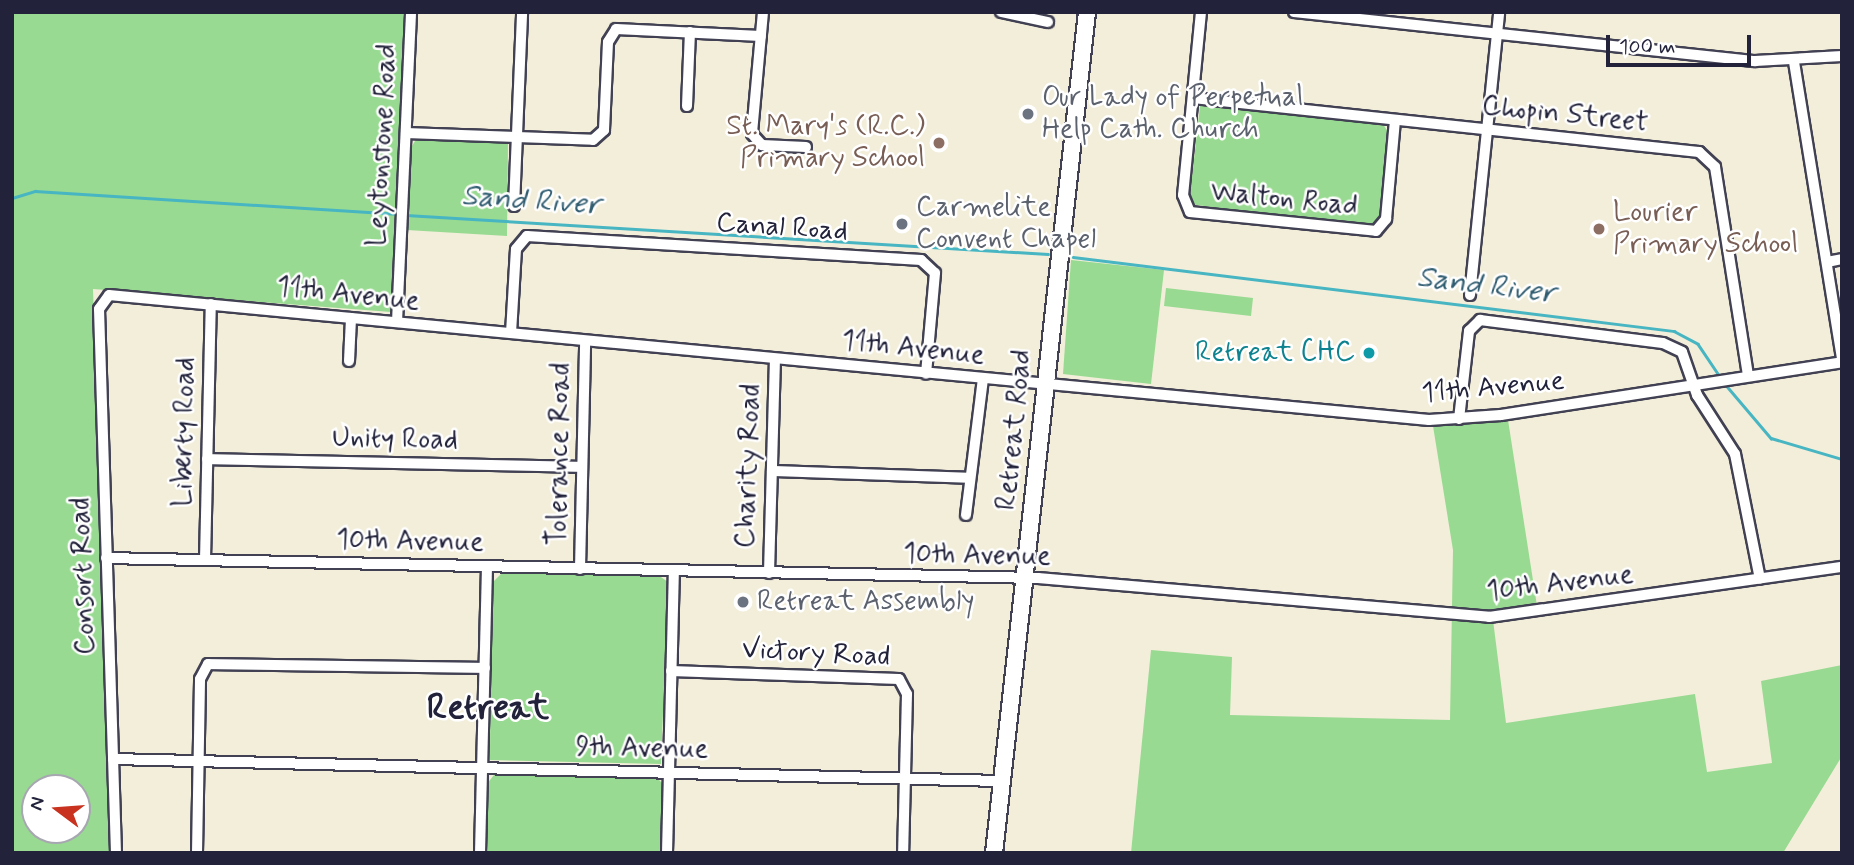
<!DOCTYPE html>
<style>
body{margin:0}
#map{position:relative;width:1854px;height:865px;overflow:hidden;background:#f2eeda;font-family:Mynerve,sans-serif}
div>[style]{position:absolute}
.green>*{inset:0;background:#98da91}
.stream>*{height:2.5px;margin:-1.25px;padding:0 1.25px;transform-origin:1.25px;border-radius:1.25px;background:#47b5c2}
.roads{filter:drop-shadow(2px 0 #414153) drop-shadow(-2px 0 #414153) drop-shadow(0 2px #414153) drop-shadow(0 -2px #414153)}
.minor>*{height:10px;margin:-5px;padding:0 5px;transform-origin:5px;border-radius:5px;background:#fff}
.secondary>*{height:16px;margin:-8px;padding:0 8px;transform-origin:8px;border-radius:8px;background:#fff}
.dots>*{width:19px;height:19px;translate:-50% -50%;box-sizing:border-box;border:4px solid #fff;border-radius:50%}
span{translate:-50% -50%;white-space:nowrap;text-align:center;line-height:1.15;-webkit-text-stroke:5px #fff;paint-order:stroke}
.worship-label{font-size:28px;color:#5b616d}
.left{translate:0 -50%;text-align:left}
.street-label{font-size:28px;color:#22223b}
.education-label{font-size:28px;color:#785e54}
.right{translate:-100% -50%;text-align:right}
.culture-label{font-size:28px;color:#0d838f}
.water-label{font-size:30px;color:#315d71;font-style:italic}
.district-label{font-size:35px;color:#22223b;font-weight:700}
.frame{position:absolute;inset:0;border:14px solid #22223b;pointer-events:none}
.north{position:absolute;left:21px;top:774px;width:70px;height:70px;box-sizing:border-box;background:#fff;border:2px solid #a7a7b1;border-radius:50%;rotate:286deg;font-size:19px;font-weight:700;line-height:28px;text-align:center;color:#22223b}
.north::after{content:'';display:block;margin:auto;width:24px;height:32px;background:#c8321e;clip-path:polygon(50% 0,100% 100%,50% 72%,0 100%)}
.scale{position:absolute;left:1606px;top:35px;width:145px;height:32px;box-sizing:border-box;border:4px solid #22223b;border-top:0;padding-left:9px;font-size:21px;line-height:24px;white-space:nowrap;color:#22223b;-webkit-text-stroke:5px #fff;paint-order:stroke}
</style>
<div id="map">
<div class="green">
<div style="clip-path:polygon(evenodd,12px 12px,407px 12px,391px 312px,93px 289px,111px 853px,12px 853px,12px 12px,35px 788px,77px 788px,77px 830px,35px 830px,35px 788px)"></div>
<div style="clip-path:polygon(1200px 106px,1383px 124px,1388px 132px,1380px 221px,1371px 228px,1189px 204px)"></div>
<div style="clip-path:polygon(417px 138px,508px 143px,507px 236px,407px 230px,410px 149px)"></div>
<div style="clip-path:polygon(1071px 260px,1164px 270px,1151px 384px,1063px 374px)"></div>
<div style="clip-path:polygon(1166px 288px,1253px 298px,1251px 316px,1164px 306px)"></div>
<div style="clip-path:polygon(1508px 420px,1537px 606px,1492px 612px,1506px 723px,1695px 694px,1707px 772px,1772px 763px,1761px 681px,1842px 665px,1842px 756px,1783px 853px,1131px 853px,1151px 650px,1232px 657px,1230px 715px,1450px 720px,1453px 550px,1433px 426px)"></div>
<div style="clip-path:polygon(503px 572px,658px 575px,668px 582px,661px 764px,490px 760px,491px 584px)"></div>
<div style="clip-path:polygon(494px 775px,657px 778px,664px 785px,663px 853px,484px 853px,486px 785px)"></div>
</div>
<div class="stream">
<div style="left:12px;top:198px;width:24px;rotate:-17deg"></div>
<div style="left:35px;top:191px;width:365px;rotate:3.6deg"></div>
<div style="left:406px;top:215px;width:643px;rotate:3.48deg"></div>
<div style="left:1073px;top:257px;width:606px;rotate:7.02deg"></div>
<div style="left:1674px;top:331px;width:27px;rotate:28deg"></div>
<div style="left:1698px;top:344px;width:40px;rotate:56deg"></div>
<div style="left:1726px;top:385px;width:70px;rotate:49.7deg"></div>
<div style="left:1771px;top:438px;width:74px;rotate:16.5deg"></div>
</div>
<div class="roads">
<div class="minor">
<div style="left:763px;top:12px;width:122px;rotate:95.2deg"></div>
<div style="left:752px;top:134px;width:15px;rotate:48deg"></div>
<div style="left:762px;top:145px;width:44px;rotate:2.6deg"></div>
<div style="left:1001px;top:12px;width:48px;rotate:12deg"></div>
<div style="left:1201px;top:12px;width:184px;rotate:95.6deg"></div>
<div style="left:1183px;top:195px;width:18px;rotate:68deg"></div>
<div style="left:1190px;top:212px;width:187px;rotate:5.8deg"></div>
<div style="left:1376px;top:231px;width:16px;rotate:-50deg"></div>
<div style="left:1386px;top:219px;width:99px;rotate:-84.8deg"></div>
<div style="left:1294px;top:12px;width:464px;rotate:6.1deg"></div>
<div style="left:1755px;top:61px;width:87px;rotate:-3.3deg"></div>
<div style="left:1794px;top:62px;width:299px;rotate:80.8deg"></div>
<div style="left:1193px;top:98px;width:509px;rotate:6.09deg"></div>
<div style="left:1699px;top:152px;width:22px;rotate:43deg"></div>
<div style="left:1715px;top:167px;width:211px;rotate:81deg"></div>
<div style="left:687px;top:106px;width:74px;rotate:-87.7deg"></div>
<div style="left:406px;top:133px;width:187px;rotate:2.1deg"></div>
<div style="left:593px;top:140px;width:15px;rotate:-42deg"></div>
<div style="left:604px;top:130px;width:88px;rotate:-87.4deg"></div>
<div style="left:608px;top:42px;width:15px;rotate:-58deg"></div>
<div style="left:616px;top:29px;width:145px;rotate:2.8deg"></div>
<div style="left:514px;top:206px;width:194px;rotate:-87.6deg"></div>
<div style="left:1827px;top:262px;width:15px;rotate:-11deg"></div>
<div style="left:1470px;top:295px;width:284px;rotate:-84.1deg"></div>
<div style="left:397px;top:322px;width:310px;rotate:-87.4deg"></div>
<div style="left:511px;top:333px;width:84px;rotate:-86.6deg"></div>
<div style="left:516px;top:249px;width:17px;rotate:-50deg"></div>
<div style="left:527px;top:236px;width:395px;rotate:3.5deg"></div>
<div style="left:921px;top:260px;width:19px;rotate:43deg"></div>
<div style="left:935px;top:273px;width:101px;rotate:95.1deg"></div>
<div style="left:349px;top:361px;width:43px;rotate:-87.3deg"></div>
<div style="left:1459px;top:419px;width:89px;rotate:-83.5deg"></div>
<div style="left:1469px;top:331px;width:16px;rotate:-45deg"></div>
<div style="left:1480px;top:320px;width:184px;rotate:7.2deg"></div>
<div style="left:1663px;top:343px;width:21px;rotate:25deg"></div>
<div style="left:1682px;top:352px;width:46px;rotate:70.8deg"></div>
<div style="left:1697px;top:395px;width:70px;rotate:57.2deg"></div>
<div style="left:1735px;top:454px;width:127px;rotate:78.7deg"></div>
<div style="left:207px;top:459px;width:375px;rotate:1.2deg"></div>
<div style="left:772px;top:471px;width:198px;rotate:2deg"></div>
<div style="left:966px;top:515px;width:137px;rotate:-82.9deg"></div>
<div style="left:106px;top:558px;width:932px;rotate:1.23deg"></div>
<div style="left:1038px;top:578px;width:453px;rotate:4.9deg"></div>
<div style="left:1489px;top:617px;width:357px;rotate:-8.1deg"></div>
<div style="left:205px;top:560px;width:256px;rotate:-88.7deg"></div>
<div style="left:580px;top:569px;width:228px;rotate:-88.7deg"></div>
<div style="left:769px;top:573px;width:214px;rotate:-88.4deg"></div>
<div style="left:671px;top:671px;width:228px;rotate:2deg"></div>
<div style="left:899px;top:679px;width:17px;rotate:62deg"></div>
<div style="left:907px;top:694px;width:159px;rotate:91.4deg"></div>
<div style="left:113px;top:759px;width:890px;rotate:1.42deg"></div>
<div style="left:116px;top:853px;width:544px;rotate:-91.79deg"></div>
<div style="left:99px;top:309px;width:17px;rotate:-54deg"></div>
<div style="left:109px;top:295px;width:1326px;rotate:5.41deg"></div>
<div style="left:1429px;top:420px;width:72px;rotate:-4deg"></div>
<div style="left:1501px;top:415px;width:345px;rotate:-8.8deg"></div>
<div style="left:197px;top:853px;width:174px;rotate:-89deg"></div>
<div style="left:200px;top:679px;width:17px;rotate:-62deg"></div>
<div style="left:208px;top:664px;width:277px;rotate:0.8deg"></div>
<div style="left:480px;top:853px;width:286px;rotate:-88.6deg"></div>
<div style="left:667px;top:853px;width:282px;rotate:-88.6deg"></div>
</div>
<div class="secondary">
<div style="left:994px;top:853px;width:846px;rotate:-83.69deg"></div>
</div>
</div>
<div class="dots">
<div style="left:1028px;top:114px;background:#6b7280"></div>
<div style="left:939px;top:143px;background:#8d6e63"></div>
<div style="left:902px;top:224px;background:#6b7280"></div>
<div style="left:1599px;top:229px;background:#8d6e63"></div>
<div style="left:1369px;top:353px;background:#0f9aa8"></div>
<div style="left:743px;top:602px;background:#6b7280"></div>
</div>
<div class="worship-label">
<span class="left" style="left:1042px;top:114px">Our Lady of Perpetual<br>Help Cath. Church</span>
<span class="left" style="left:916px;top:224px">Carmelite<br>Convent Chapel</span>
<span class="left" style="left:757px;top:602px">Retreat Assembly</span>
</div>
<div class="street-label">
<span style="left:1565px;top:115px;rotate:6deg">Chopin Street</span>
<span style="left:383px;top:145px;rotate:-87deg">Leytonstone Road</span>
<span style="left:1284px;top:200px;rotate:6deg">Walton Road</span>
<span style="left:782px;top:228px;rotate:4deg">Canal Road</span>
<span style="left:348px;top:295px;rotate:6deg">11th Avenue</span>
<span style="left:913px;top:349px;rotate:6deg">11th Avenue</span>
<span style="left:1493px;top:388px;rotate:-5deg">11th Avenue</span>
<span style="left:1015px;top:430px;rotate:-84deg">Retreat Road</span>
<span style="left:185px;top:432px;rotate:-89deg">Liberty Road</span>
<span style="left:395px;top:440px;rotate:1deg">Unity Road</span>
<span style="left:560px;top:454px;rotate:-89deg">Tolerance Road</span>
<span style="left:749px;top:466px;rotate:-88deg">Charity Road</span>
<span style="left:410px;top:542px;rotate:1deg">10th Avenue</span>
<span style="left:977px;top:556px;rotate:1deg">10th Avenue</span>
<span style="left:84px;top:576px;rotate:-92deg">Consort Road</span>
<span style="left:1560px;top:584px;rotate:-7deg">10th Avenue</span>
<span style="left:816px;top:654px;rotate:3deg">Victory Road</span>
<span style="left:642px;top:749px;rotate:1deg">9th Avenue</span>
</div>
<div class="education-label">
<span class="right" style="left:925px;top:143px">St. Mary's (R.C.)<br>Primary School</span>
<span class="left" style="left:1613px;top:229px">Lourier<br>Primary School</span>
</div>
<div class="culture-label">
<span class="right" style="left:1355px;top:353px">Retreat CHC</span>
</div>
<div class="water-label">
<span style="left:531px;top:201px;rotate:4deg">Sand River</span>
<span style="left:1486px;top:286px;rotate:7deg">Sand River</span>
</div>
<div class="district-label">
<span style="left:488px;top:708px">Retreat</span>
</div>
<div class="frame"></div>
<div class="north">N</div>
<div class="scale">100 m</div>
</div>
